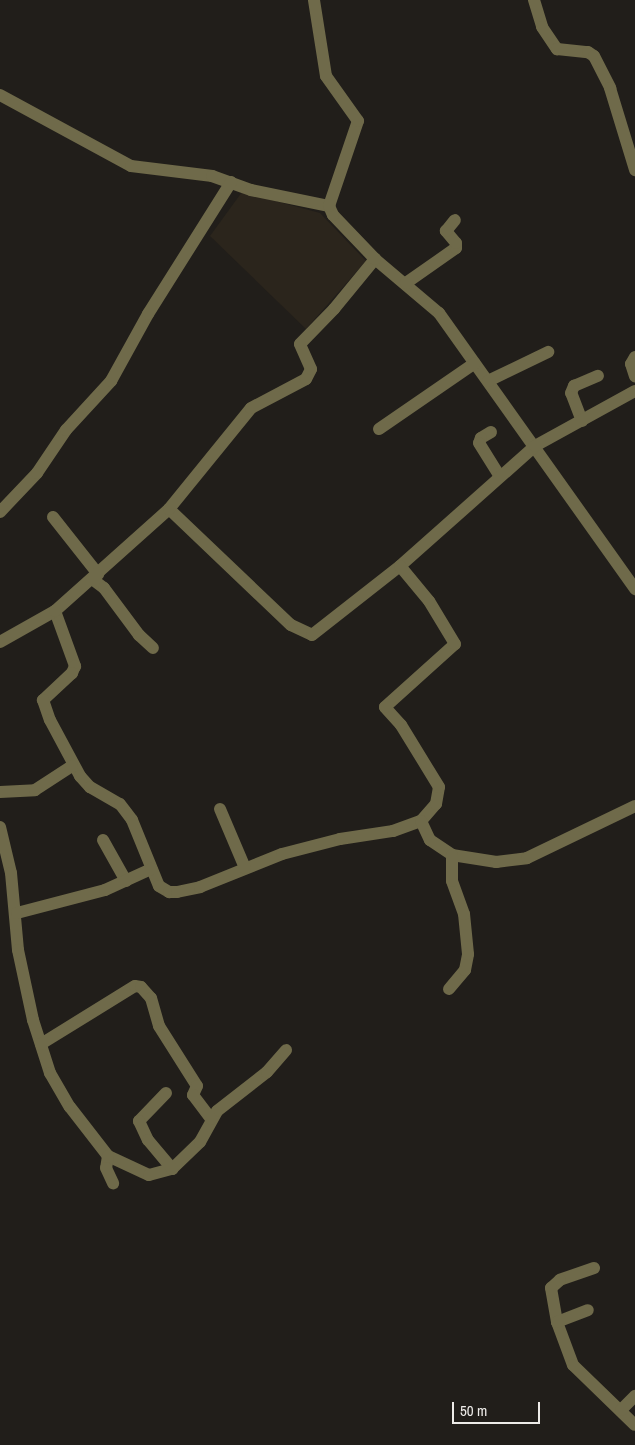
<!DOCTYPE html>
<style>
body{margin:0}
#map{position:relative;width:635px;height:1445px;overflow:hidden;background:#211e1a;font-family:"Archivo Narrow",sans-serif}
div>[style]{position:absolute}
.built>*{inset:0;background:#2b251c}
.minor>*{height:12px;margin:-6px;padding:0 6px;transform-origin:6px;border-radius:6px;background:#6f6a4a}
span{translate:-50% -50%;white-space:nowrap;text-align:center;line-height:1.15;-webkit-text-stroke:5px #211e1a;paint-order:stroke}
.scale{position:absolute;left:452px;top:1402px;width:88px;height:22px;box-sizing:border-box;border:2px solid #edebe8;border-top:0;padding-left:6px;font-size:15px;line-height:18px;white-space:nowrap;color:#edebe8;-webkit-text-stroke:4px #211e1a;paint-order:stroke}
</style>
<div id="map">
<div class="built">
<div style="clip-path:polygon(242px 192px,320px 213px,366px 261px,306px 329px,210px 236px)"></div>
</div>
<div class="minor">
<div style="left:534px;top:0;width:28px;rotate:73deg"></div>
<div style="left:542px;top:27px;width:27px;rotate:56deg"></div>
<div style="left:557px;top:49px;width:31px;rotate:6deg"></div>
<div style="left:588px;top:52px;width:7px;rotate:34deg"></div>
<div style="left:594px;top:56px;width:36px;rotate:63deg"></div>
<div style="left:610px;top:88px;width:86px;rotate:73deg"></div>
<div style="left:0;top:95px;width:149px;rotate:28.5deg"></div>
<div style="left:131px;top:166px;width:82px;rotate:7deg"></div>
<div style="left:212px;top:176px;width:41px;rotate:19.7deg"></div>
<div style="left:251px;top:190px;width:80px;rotate:11.6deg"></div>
<div style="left:375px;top:259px;width:84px;rotate:40.2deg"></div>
<div style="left:439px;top:313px;width:339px;rotate:54.6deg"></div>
<div style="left:406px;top:283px;width:61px;rotate:-35deg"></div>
<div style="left:456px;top:248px;width:5px;rotate:-90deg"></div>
<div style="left:456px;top:243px;width:16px;rotate:-130deg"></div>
<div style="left:446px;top:231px;width:14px;rotate:-51deg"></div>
<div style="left:635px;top:357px;width:8px;rotate:120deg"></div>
<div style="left:631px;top:364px;width:13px;rotate:72deg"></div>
<div style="left:488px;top:381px;width:67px;rotate:-25.8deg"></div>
<div style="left:582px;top:421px;width:30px;rotate:-111deg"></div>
<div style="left:571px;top:393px;width:8px;rotate:-67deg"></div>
<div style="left:574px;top:386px;width:26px;rotate:-23deg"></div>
<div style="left:379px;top:429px;width:116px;rotate:-34.5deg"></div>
<div style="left:491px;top:432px;width:12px;rotate:149deg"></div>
<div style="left:481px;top:438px;width:5px;rotate:112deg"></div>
<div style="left:479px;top:443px;width:39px;rotate:58deg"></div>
<div style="left:169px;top:509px;width:168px;rotate:43.6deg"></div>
<div style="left:291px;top:625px;width:23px;rotate:25deg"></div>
<div style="left:312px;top:635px;width:112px;rotate:-38.1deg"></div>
<div style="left:400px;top:566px;width:181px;rotate:-41.6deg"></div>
<div style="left:535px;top:446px;width:114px;rotate:-28.8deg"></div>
<div style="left:0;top:512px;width:54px;rotate:-46.5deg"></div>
<div style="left:37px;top:473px;width:52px;rotate:-56deg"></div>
<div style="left:66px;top:430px;width:67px;rotate:-47.4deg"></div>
<div style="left:111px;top:381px;width:77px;rotate:-61.1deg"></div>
<div style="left:148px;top:314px;width:156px;rotate:-57.8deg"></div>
<div style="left:53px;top:517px;width:73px;rotate:51.7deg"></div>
<div style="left:92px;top:579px;width:15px;rotate:37deg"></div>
<div style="left:104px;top:588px;width:59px;rotate:53.3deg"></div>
<div style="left:139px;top:635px;width:19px;rotate:43deg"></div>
<div style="left:55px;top:611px;width:59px;rotate:70deg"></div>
<div style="left:75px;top:666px;width:8px;rotate:113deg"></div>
<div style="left:72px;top:673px;width:40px;rotate:137deg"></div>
<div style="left:43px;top:700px;width:21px;rotate:71deg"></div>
<div style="left:50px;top:720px;width:64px;rotate:61.8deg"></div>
<div style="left:80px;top:776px;width:15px;rotate:48deg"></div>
<div style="left:90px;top:787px;width:34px;rotate:30deg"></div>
<div style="left:120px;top:804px;width:20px;rotate:53deg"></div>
<div style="left:132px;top:820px;width:71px;rotate:67.8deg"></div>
<div style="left:159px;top:886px;width:12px;rotate:31deg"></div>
<div style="left:169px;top:892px;width:8px"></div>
<div style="left:177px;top:892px;width:24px;rotate:-12deg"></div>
<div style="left:200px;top:887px;width:88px;rotate:-21.9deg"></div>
<div style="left:282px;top:854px;width:60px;rotate:-14.5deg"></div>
<div style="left:340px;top:839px;width:54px;rotate:-8.6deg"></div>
<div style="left:393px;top:831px;width:30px;rotate:-20deg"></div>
<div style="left:421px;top:821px;width:23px;rotate:-49deg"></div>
<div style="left:436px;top:804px;width:17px;rotate:-80deg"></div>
<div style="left:439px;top:787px;width:73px;rotate:-121.5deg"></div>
<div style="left:401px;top:725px;width:24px;rotate:-132deg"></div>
<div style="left:385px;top:707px;width:94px;rotate:-42deg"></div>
<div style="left:455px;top:644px;width:50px;rotate:-121.2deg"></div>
<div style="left:429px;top:601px;width:45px;rotate:-129.6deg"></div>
<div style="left:0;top:642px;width:63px;rotate:-29.4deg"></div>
<div style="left:55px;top:611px;width:153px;rotate:-41.8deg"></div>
<div style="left:169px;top:509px;width:130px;rotate:-50.9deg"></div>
<div style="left:251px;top:408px;width:62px;rotate:-27.8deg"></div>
<div style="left:306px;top:379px;width:11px;rotate:-63deg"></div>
<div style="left:311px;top:369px;width:27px;rotate:-114deg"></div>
<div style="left:300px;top:344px;width:49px;rotate:-45.8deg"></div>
<div style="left:334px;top:309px;width:65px;rotate:-50.6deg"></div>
<div style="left:375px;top:259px;width:61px;rotate:-133.7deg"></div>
<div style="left:333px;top:215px;width:10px;rotate:-114deg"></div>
<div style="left:329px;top:206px;width:90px;rotate:-71.2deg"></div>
<div style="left:358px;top:121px;width:55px;rotate:-125.4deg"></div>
<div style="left:326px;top:76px;width:77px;rotate:-99deg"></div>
<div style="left:0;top:792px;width:35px;rotate:-3deg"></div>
<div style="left:35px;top:790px;width:44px;rotate:-33deg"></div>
<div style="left:220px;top:809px;width:64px;rotate:67deg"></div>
<div style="left:421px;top:821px;width:21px;rotate:65deg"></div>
<div style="left:430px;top:840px;width:27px;rotate:34deg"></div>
<div style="left:452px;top:855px;width:45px;rotate:9deg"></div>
<div style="left:496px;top:862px;width:31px;rotate:-7deg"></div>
<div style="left:527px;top:858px;width:120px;rotate:-25.7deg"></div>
<div style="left:0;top:827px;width:47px;rotate:76.6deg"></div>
<div style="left:11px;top:873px;width:77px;rotate:84.8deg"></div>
<div style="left:18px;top:950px;width:72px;rotate:77.9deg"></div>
<div style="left:33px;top:1020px;width:56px;rotate:72.2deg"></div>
<div style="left:50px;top:1073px;width:39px;rotate:60deg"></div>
<div style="left:70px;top:1107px;width:62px;rotate:52.2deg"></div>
<div style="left:108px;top:1156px;width:45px;rotate:24.9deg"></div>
<div style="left:149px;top:1175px;width:24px;rotate:-15deg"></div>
<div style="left:172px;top:1169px;width:39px;rotate:-44deg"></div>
<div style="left:200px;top:1142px;width:35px;rotate:-61deg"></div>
<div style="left:217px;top:1111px;width:63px;rotate:-38deg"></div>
<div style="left:267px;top:1072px;width:29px;rotate:-49deg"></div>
<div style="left:103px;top:840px;width:47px;rotate:60.7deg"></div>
<div style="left:17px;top:913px;width:91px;rotate:-14.6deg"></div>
<div style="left:105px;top:890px;width:51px;rotate:-24.5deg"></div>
<div style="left:449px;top:989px;width:25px;rotate:-50deg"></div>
<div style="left:465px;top:970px;width:16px;rotate:-79deg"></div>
<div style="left:468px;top:954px;width:40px;rotate:-95.7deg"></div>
<div style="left:464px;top:914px;width:35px;rotate:-110deg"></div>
<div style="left:452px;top:881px;width:26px;rotate:-90deg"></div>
<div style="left:41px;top:1044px;width:110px;rotate:-31.7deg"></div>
<div style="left:135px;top:986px;width:6px;rotate:9deg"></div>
<div style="left:141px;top:987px;width:15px;rotate:48deg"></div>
<div style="left:151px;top:998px;width:29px;rotate:74deg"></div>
<div style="left:159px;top:1026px;width:71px;rotate:57.7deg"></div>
<div style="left:197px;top:1086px;width:10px;rotate:114deg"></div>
<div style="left:193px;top:1095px;width:30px;rotate:53deg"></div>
<div style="left:166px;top:1093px;width:39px;rotate:134deg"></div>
<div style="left:139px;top:1121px;width:21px;rotate:65deg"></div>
<div style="left:148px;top:1140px;width:38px;rotate:50deg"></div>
<div style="left:108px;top:1156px;width:12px;rotate:99deg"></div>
<div style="left:106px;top:1168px;width:17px;rotate:65deg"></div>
<div style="left:594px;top:1268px;width:36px;rotate:161deg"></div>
<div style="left:560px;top:1280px;width:12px;rotate:138deg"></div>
<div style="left:551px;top:1288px;width:35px;rotate:80deg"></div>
<div style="left:557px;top:1322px;width:46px;rotate:69.6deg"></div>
<div style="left:573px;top:1365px;width:86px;rotate:44.1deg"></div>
<div style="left:557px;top:1322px;width:33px;rotate:-21deg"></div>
<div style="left:621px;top:1410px;width:20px;rotate:-45deg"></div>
</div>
<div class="scale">50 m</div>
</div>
